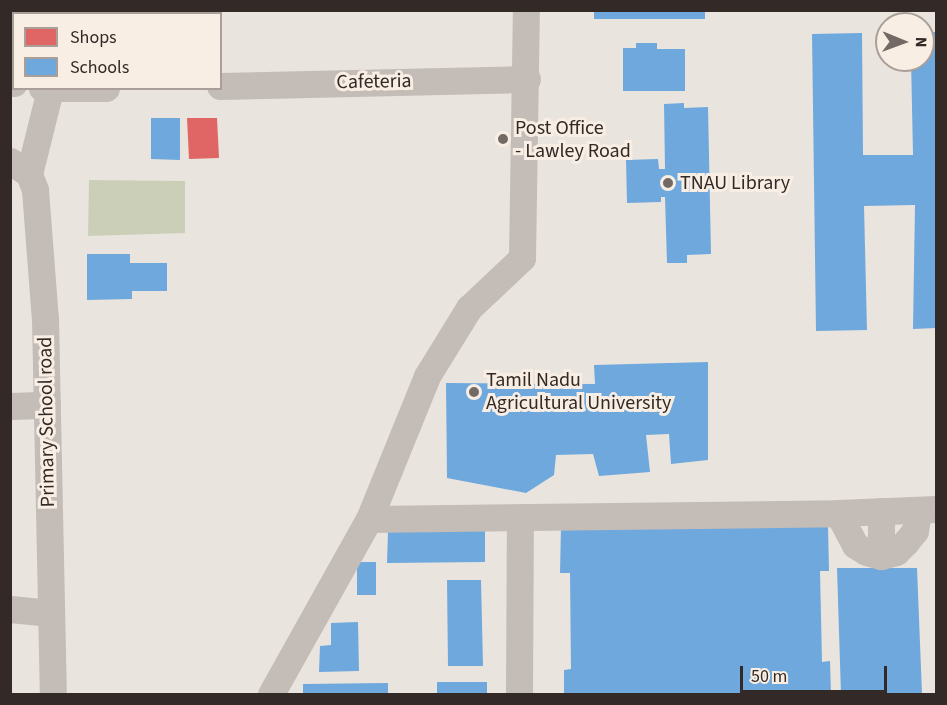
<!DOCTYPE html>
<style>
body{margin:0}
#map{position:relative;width:947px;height:705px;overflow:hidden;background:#eae4de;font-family:"Source Sans 3",sans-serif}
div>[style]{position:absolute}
.green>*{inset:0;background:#cccfb8}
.shops>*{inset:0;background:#e06666}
.schools>*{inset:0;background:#6fa8dc}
.minor>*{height:27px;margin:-13.5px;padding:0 13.5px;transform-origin:13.5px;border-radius:13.5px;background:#c3bcb7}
.dots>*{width:16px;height:16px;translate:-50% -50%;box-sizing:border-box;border:3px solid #f8eee4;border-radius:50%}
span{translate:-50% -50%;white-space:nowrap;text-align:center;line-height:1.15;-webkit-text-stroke:6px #f8eee4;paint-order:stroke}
.street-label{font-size:20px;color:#332926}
.poi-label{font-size:20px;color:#332926}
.left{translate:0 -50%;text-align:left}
.frame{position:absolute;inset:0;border:12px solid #332926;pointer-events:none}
.legend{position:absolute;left:12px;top:12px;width:210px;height:78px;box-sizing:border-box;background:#f8eee4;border:2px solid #a99f98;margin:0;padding:8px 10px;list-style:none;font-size:18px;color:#332926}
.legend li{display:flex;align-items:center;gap:12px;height:30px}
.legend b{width:30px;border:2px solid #a99f98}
.north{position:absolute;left:875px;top:12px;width:60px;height:60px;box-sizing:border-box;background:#f8eee4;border:2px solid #a99f98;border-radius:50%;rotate:91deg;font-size:16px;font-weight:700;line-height:24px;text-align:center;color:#332926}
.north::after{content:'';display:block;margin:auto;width:21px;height:27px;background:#736a66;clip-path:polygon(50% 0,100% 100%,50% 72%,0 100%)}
.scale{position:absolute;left:740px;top:666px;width:147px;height:27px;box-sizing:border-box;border:3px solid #332926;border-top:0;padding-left:8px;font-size:18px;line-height:21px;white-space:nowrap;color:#332926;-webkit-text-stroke:4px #f8eee4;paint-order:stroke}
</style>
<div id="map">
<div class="green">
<div style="clip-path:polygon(89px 180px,185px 181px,185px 233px,88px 236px)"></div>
</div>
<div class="shops">
<div style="clip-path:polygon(187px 118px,217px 118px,219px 158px,189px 159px)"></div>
</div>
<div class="schools">
<div style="clip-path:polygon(594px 10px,705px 10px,705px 19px,594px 19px)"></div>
<div style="clip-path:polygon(923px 32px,936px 32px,936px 328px,913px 329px,915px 205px,864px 206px,867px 330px,816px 331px,812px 34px,862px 33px,863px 155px,913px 155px,911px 60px,923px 60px)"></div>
<div style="clip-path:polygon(636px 43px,657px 43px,657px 49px,685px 49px,685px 91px,623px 91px,623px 48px,636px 48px)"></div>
<div style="clip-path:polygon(684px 103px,684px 108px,708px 107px,711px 254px,687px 255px,687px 263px,667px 263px,665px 197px,661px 197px,661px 202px,627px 203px,626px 160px,658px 159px,659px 169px,665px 169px,664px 104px)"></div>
<div style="clip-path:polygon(151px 118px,180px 118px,180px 160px,151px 159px)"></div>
<div style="clip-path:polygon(87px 254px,130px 254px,130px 263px,167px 263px,167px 291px,132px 291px,132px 299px,87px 300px)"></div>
<div style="clip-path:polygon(708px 362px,708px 460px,671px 464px,669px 434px,646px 435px,650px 472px,599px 476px,593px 454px,556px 455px,554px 475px,526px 493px,447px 478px,446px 383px,595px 384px,594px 365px)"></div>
<div style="clip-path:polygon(828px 525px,829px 571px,820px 571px,822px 662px,830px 661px,831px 694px,564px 694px,564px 670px,571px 669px,570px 573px,560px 573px,561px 526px)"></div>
<div style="clip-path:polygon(485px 530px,485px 562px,387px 563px,388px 531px)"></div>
<div style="clip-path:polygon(357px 562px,376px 562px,376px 595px,357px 595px)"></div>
<div style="clip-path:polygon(837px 568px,917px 568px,922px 694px,841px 694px)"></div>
<div style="clip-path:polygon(447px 580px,481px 580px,483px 666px,448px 666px)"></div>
<div style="clip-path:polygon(358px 622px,359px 671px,319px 672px,320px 646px,331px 645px,331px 623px)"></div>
<div style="clip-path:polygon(437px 682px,487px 682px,487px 694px,437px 694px)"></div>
<div style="clip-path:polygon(388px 683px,388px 694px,303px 694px,303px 684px)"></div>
</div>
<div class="minor">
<div style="left:10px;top:83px;width:4px"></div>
<div style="left:220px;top:86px;width:307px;rotate:-1.3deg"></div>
<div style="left:42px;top:88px;width:64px"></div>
<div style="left:10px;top:161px;width:23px;rotate:34deg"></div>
<div style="left:29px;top:174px;width:17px;rotate:69deg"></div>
<div style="left:35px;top:190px;width:129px;rotate:85.6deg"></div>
<div style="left:45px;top:319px;width:375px;rotate:88.8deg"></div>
<div style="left:29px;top:174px;width:87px;rotate:-76deg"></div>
<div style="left:10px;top:406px;width:37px;rotate:-2deg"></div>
<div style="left:838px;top:513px;width:36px;rotate:62deg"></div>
<div style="left:855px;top:545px;width:13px;rotate:32deg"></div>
<div style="left:866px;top:552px;width:16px;rotate:15deg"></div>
<div style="left:881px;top:556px;width:45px;rotate:-90deg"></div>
<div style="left:369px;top:519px;width:469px;rotate:-0.7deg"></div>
<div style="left:838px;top:513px;width:98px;rotate:-2.3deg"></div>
<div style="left:881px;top:556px;width:16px;rotate:-15deg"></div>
<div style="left:896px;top:552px;width:14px;rotate:-45deg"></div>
<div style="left:906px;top:542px;width:14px;rotate:-51deg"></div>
<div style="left:915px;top:531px;width:20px;rotate:-81deg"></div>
<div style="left:10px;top:609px;width:41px;rotate:5.6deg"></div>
<div style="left:271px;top:694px;width:201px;rotate:-60.8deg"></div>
<div style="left:369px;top:519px;width:154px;rotate:-67.9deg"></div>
<div style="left:427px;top:376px;width:80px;rotate:-58.3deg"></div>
<div style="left:469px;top:308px;width:73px;rotate:-43.3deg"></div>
<div style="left:522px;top:258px;width:248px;rotate:-89.1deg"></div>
<div style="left:519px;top:694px;width:176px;rotate:-89.7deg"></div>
</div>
<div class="dots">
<div style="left:503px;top:139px;background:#736a66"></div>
<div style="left:668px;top:183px;background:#736a66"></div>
<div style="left:474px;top:392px;background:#736a66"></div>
</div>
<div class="street-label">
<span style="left:374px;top:82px;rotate:-1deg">Cafeteria</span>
<span style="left:47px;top:422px;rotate:-91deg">Primary School road</span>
</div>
<div class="poi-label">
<span class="left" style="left:515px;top:140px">Post Office<br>- Lawley Road</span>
<span class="left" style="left:680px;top:183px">TNAU Library</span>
<span class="left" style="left:486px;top:392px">Tamil Nadu<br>Agricultural University</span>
</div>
<div class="frame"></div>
<ul class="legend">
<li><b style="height:16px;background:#e06666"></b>Shops</li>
<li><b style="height:16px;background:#6fa8dc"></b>Schools</li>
</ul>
<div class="north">N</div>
<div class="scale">50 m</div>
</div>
